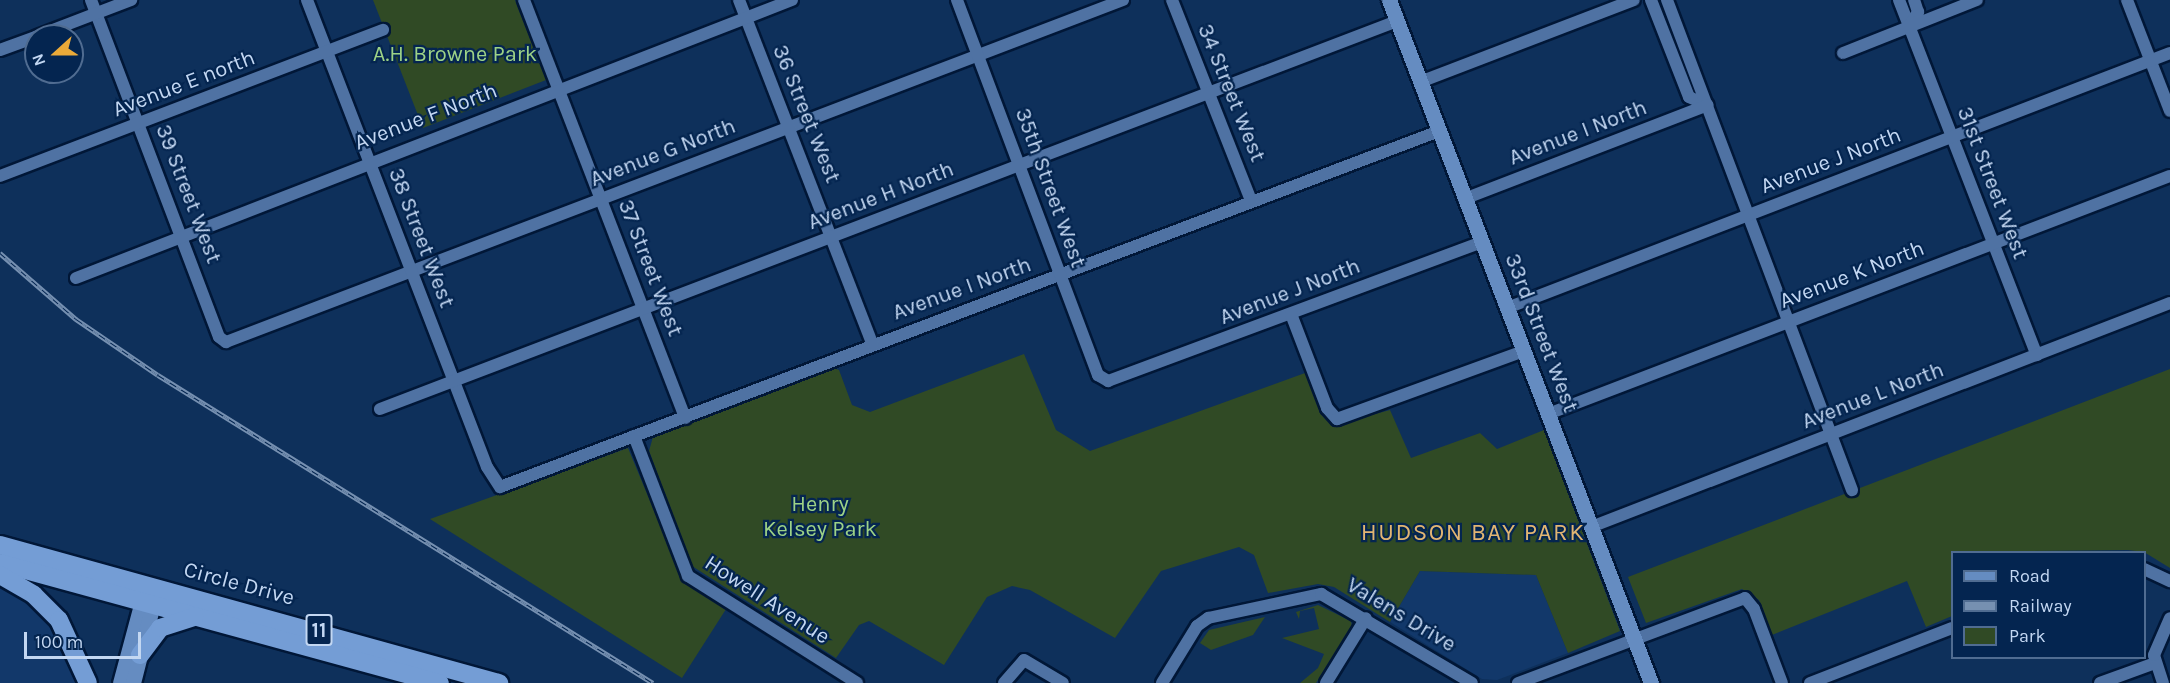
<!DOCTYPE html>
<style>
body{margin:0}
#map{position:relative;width:2170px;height:683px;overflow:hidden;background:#0e305b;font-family:Karla,sans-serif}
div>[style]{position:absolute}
.built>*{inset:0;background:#12386a}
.green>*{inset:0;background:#304a25}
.roads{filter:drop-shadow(2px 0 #011737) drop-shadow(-2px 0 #011737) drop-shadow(0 2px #011737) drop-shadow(0 -2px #011737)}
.minor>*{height:12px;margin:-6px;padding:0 6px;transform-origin:6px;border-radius:6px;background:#4f72a3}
.major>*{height:15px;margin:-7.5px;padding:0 7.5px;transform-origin:7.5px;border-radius:7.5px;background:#658cc1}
.highway>*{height:18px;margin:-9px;padding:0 9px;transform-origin:9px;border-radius:9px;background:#749dd5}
.rail>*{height:4.5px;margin-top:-2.25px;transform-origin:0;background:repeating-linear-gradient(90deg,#042550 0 7px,#7690b1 0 14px);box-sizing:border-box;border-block:2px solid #7690b1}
span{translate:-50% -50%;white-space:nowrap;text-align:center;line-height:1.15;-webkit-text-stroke:4.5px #042550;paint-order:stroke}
.shield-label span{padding:2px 4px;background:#042550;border:2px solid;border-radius:4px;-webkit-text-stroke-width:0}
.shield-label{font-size:21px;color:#c3d7f2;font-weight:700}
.park-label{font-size:22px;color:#9dd286}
.street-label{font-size:22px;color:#c3d7f2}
.neighbourhood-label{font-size:24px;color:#e2b572;letter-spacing:1.5px}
.legend{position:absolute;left:1951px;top:551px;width:195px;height:108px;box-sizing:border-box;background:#042550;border:2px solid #506c91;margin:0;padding:8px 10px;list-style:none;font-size:18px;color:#c3d7f2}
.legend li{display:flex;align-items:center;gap:12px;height:30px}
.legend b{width:30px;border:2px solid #506c91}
.north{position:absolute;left:24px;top:24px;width:60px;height:60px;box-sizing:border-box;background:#042550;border:2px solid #506c91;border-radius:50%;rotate:249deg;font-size:16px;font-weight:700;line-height:24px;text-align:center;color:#c3d7f2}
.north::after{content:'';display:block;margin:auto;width:21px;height:27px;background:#ebaa39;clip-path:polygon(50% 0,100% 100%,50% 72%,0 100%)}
.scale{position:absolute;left:24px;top:632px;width:117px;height:27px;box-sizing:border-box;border:3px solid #c3d7f2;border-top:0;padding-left:8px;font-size:18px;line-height:21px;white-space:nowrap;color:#c3d7f2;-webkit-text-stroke:4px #042550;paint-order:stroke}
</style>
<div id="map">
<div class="built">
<div style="clip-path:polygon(1420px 571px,1536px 575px,1568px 653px,1497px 680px,1482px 679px,1390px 622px)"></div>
<div style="clip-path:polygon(0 578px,46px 612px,84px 683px,0 683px)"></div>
</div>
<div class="green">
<div style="clip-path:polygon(373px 0,515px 0,546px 80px,423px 128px)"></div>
<div style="clip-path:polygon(1024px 354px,1056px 430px,1090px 451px,1305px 373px,1334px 425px,1390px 410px,1411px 458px,1480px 433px,1497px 449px,1544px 430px,1620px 631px,1568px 653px,1536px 575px,1420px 571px,1390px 622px,1334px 587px,1318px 584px,1268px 593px,1254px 555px,1239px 547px,1161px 571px,1115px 638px,1030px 590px,1012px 586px,987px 597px,944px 665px,869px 621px,859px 625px,836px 658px,692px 566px,649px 451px,653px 437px,833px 368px,839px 370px,852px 405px,870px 412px)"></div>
<div style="clip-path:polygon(2170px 369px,2170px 568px,2144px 552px,2128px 550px,1952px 552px,1952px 616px,1926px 627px,1907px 581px,1772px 635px,1759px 600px,1742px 589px,1646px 623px,1628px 577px)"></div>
<div style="clip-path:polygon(628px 448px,680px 573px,728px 606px,682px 678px,430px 519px)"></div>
<div style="clip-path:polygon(1318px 605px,1351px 621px,1352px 627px,1316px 683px,1300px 683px,1318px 668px,1324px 654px,1282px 638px,1319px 629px,1314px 608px,1300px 611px,1299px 619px,1296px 612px)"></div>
<div style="clip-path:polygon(1265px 617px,1253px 635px,1211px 650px,1200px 643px,1209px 630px)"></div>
</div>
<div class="roads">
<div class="minor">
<div style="left:91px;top:0;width:360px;rotate:69.2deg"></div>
<div style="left:219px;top:337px;width:9px;rotate:36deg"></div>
<div style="left:226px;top:342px;width:960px;rotate:-20.87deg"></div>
<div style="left:307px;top:0;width:500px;rotate:68.92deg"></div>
<div style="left:487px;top:467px;width:24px;rotate:57deg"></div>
<div style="left:500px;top:487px;width:1004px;rotate:-20.76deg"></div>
<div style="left:524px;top:0;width:448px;rotate:68.9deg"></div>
<div style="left:739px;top:0;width:370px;rotate:68.8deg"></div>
<div style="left:957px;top:0;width:401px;rotate:69.4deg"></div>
<div style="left:1098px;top:375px;width:12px;rotate:31deg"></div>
<div style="left:1108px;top:381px;width:398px;rotate:-20.4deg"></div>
<div style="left:1172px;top:0;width:216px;rotate:68.5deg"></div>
<div style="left:1651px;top:0;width:104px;rotate:68.6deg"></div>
<div style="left:1689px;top:97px;width:20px;rotate:24deg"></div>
<div style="left:1667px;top:0;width:524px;rotate:69.32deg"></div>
<div style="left:1899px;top:0;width:381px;rotate:68.8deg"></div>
<div style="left:2127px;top:0;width:119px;rotate:68.8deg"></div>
<div style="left:1909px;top:26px;width:17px;rotate:-57deg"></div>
<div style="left:1918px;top:12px;width:13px;rotate:-108deg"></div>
<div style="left:37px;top:36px;width:101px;rotate:-21deg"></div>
<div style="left:0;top:50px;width:38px;rotate:-20deg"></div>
<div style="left:1843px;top:53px;width:144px;rotate:-21.6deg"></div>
<div style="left:1420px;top:82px;width:229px;rotate:-21deg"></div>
<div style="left:0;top:176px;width:410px;rotate:-20.9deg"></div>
<div style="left:1464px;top:199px;width:261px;rotate:-21.1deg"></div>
<div style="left:76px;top:278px;width:768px;rotate:-21.22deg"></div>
<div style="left:1507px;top:308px;width:710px;rotate:-21.04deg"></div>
<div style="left:1291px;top:314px;width:101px;rotate:69deg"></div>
<div style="left:1327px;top:408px;width:15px;rotate:48deg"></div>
<div style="left:1337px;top:419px;width:199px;rotate:-20deg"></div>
<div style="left:380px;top:409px;width:1089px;rotate:-20.88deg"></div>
<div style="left:1548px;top:414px;width:666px;rotate:-20.94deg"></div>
<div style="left:634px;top:436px;width:150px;rotate:68.9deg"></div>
<div style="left:688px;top:576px;width:200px;rotate:32.3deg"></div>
<div style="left:1591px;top:527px;width:621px;rotate:-21.15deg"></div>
<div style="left:2144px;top:569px;width:29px;rotate:25deg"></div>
<div style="left:1004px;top:683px;width:30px;rotate:-49deg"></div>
<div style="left:1024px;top:660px;width:45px;rotate:30.5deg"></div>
<div style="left:1162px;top:683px;width:67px;rotate:-58.4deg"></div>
<div style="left:1197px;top:626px;width:14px;rotate:-36deg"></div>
<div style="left:1208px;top:618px;width:116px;rotate:-12deg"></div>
<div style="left:1321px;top:594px;width:175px;rotate:30.5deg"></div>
<div style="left:1326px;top:683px;width:76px;rotate:-58.4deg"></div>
<div style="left:1518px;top:683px;width:242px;rotate:-20.5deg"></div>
<div style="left:1745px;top:598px;width:14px;rotate:51deg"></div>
<div style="left:1754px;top:609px;width:79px;rotate:69.3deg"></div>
<div style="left:1810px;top:683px;width:152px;rotate:-21.2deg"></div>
<div style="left:2100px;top:683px;width:59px;rotate:-20deg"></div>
<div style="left:2163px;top:683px;width:29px;rotate:-108deg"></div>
<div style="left:2154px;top:655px;width:40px;rotate:-66.6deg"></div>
</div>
<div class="major">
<div style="left:1389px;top:0;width:732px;rotate:69.01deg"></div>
<div style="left:120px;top:683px;width:85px;rotate:-75deg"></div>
<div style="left:133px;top:683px;width:81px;rotate:-75.8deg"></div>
</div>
<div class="highway">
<div style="left:0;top:545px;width:518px;rotate:15.46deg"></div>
<div style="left:0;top:563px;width:456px;rotate:15.3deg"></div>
<div style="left:0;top:575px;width:39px;rotate:30deg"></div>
<div style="left:34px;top:595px;width:35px;rotate:45deg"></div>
<div style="left:59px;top:620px;width:69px;rotate:65.3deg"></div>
<div style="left:140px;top:655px;width:34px;rotate:-53deg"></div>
<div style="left:160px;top:628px;width:36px;rotate:-18deg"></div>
</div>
</div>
<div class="rail">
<div style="left:0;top:253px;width:101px;rotate:41deg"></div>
<div style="left:76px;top:319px;width:99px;rotate:34.3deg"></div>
<div style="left:158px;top:375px;width:583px;rotate:31.89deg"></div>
</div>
<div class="shield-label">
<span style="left:319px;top:630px">11</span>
</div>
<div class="park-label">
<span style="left:455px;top:55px">A.H. Browne Park</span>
<span style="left:820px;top:517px">Henry<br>Kelsey Park</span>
</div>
<div class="street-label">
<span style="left:184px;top:84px;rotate:-21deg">Avenue E north</span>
<span style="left:1231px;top:93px;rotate:68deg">34 Street West</span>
<span style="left:806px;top:114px;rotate:68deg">36 Street West</span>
<span style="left:426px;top:117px;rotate:-21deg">Avenue F North</span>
<span style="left:1578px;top:133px;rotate:-21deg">Avenue I North</span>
<span style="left:663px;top:153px;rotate:-21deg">Avenue G North</span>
<span style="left:1831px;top:161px;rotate:-21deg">Avenue J North</span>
<span style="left:1992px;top:183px;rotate:69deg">31st Street West</span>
<span style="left:1050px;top:188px;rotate:70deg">35th Street West</span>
<span style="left:188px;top:194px;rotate:69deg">39 Street West</span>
<span style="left:881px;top:196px;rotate:-21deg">Avenue H North</span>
<span style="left:421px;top:238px;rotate:69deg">38 Street West</span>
<span style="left:650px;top:268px;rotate:69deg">37 Street West</span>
<span style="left:1852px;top:275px;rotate:-21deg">Avenue K North</span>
<span style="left:962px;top:289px;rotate:-20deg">Avenue I North</span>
<span style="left:1290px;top:292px;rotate:-21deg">Avenue J North</span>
<span style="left:1541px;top:333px;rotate:69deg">33rd Street West</span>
<span style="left:1873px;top:396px;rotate:-21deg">Avenue L North</span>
<span style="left:239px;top:584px;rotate:15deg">Circle Drive</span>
<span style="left:767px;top:600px;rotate:33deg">Howell Avenue</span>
<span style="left:1401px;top:615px;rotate:31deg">Valens Drive</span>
</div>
<div class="neighbourhood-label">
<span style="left:1473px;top:533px">HUDSON BAY PARK</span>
</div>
<ul class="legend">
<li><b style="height:8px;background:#658cc1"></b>Road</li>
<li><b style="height:8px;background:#7690b1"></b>Railway</li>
<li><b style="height:16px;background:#304a25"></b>Park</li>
</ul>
<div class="north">N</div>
<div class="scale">100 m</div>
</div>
